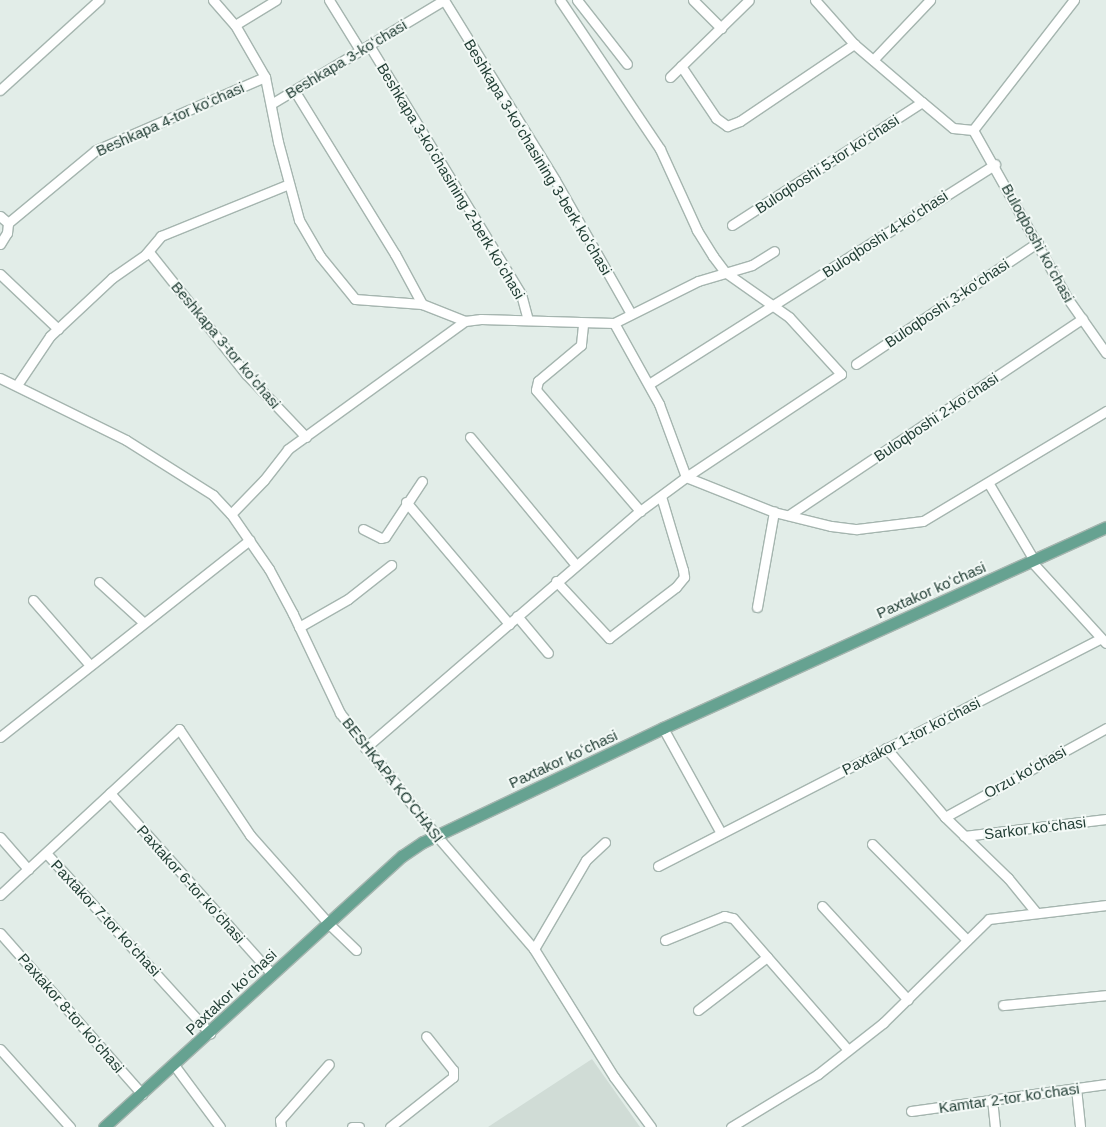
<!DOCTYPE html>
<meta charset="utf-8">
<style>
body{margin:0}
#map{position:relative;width:1106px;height:1127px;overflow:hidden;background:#e2ede8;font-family:Arial,sans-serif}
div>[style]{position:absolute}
.built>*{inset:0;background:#d0dcd6}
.roads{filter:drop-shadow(1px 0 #a5b5af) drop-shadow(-1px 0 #a5b5af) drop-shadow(0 1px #a5b5af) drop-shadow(0 -1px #a5b5af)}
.minor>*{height:9px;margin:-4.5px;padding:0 4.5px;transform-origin:4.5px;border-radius:4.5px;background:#fff}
.major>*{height:11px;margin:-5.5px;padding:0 5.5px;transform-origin:5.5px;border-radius:5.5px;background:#66a291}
span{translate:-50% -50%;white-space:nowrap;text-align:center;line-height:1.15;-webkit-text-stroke:4px #f3f9f6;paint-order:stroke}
.street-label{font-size:15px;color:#223e35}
</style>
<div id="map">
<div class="built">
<div style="clip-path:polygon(592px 1059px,640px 1127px,488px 1127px)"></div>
</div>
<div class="roads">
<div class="minor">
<div style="left:213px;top:0;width:33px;rotate:49deg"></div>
<div style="left:235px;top:25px;width:60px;rotate:60deg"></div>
<div style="left:265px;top:77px;width:66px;rotate:78.7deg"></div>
<div style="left:278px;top:142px;width:81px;rotate:74.9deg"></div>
<div style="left:299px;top:220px;width:42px;rotate:59.7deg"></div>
<div style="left:320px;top:256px;width:55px;rotate:50.9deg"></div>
<div style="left:355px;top:299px;width:67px;rotate:4.3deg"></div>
<div style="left:422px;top:304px;width:46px;rotate:21.6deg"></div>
<div style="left:465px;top:321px;width:16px;rotate:-7deg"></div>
<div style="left:481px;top:319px;width:133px;rotate:1.7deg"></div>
<div style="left:614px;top:323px;width:94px;rotate:-26.6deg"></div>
<div style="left:698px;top:281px;width:56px;rotate:-16.5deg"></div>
<div style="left:752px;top:265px;width:26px;rotate:-32deg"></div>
<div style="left:329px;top:0;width:59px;rotate:58.2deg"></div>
<div style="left:444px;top:0;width:211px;rotate:58.3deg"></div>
<div style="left:555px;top:180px;width:154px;rotate:60.4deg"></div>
<div style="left:577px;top:0;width:81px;rotate:52deg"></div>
<div style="left:693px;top:0;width:40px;rotate:45deg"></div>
<div style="left:815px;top:0;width:59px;rotate:48.4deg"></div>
<div style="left:854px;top:44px;width:89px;rotate:40.5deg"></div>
<div style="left:922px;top:102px;width:40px;rotate:40deg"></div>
<div style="left:953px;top:128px;width:20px;rotate:6deg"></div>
<div style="left:235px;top:25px;width:48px;rotate:-31.4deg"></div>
<div style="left:369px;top:45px;width:292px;rotate:58.6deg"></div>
<div style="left:521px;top:294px;width:27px;rotate:75deg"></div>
<div style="left:873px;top:60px;width:83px;rotate:-46.5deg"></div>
<div style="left:681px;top:66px;width:63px;rotate:56.1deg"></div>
<div style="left:716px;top:118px;width:14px;rotate:36deg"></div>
<div style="left:727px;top:126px;width:14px;rotate:-21deg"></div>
<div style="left:740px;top:121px;width:138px;rotate:-34deg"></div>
<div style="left:670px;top:77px;width:110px;rotate:-44.3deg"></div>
<div style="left:0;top:90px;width:134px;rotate:-42.3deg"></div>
<div style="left:294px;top:90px;width:193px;rotate:58.4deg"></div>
<div style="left:395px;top:254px;width:57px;rotate:61.6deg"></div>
<div style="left:271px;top:104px;width:202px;rotate:-31deg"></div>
<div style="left:973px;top:130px;width:194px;rotate:60.7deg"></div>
<div style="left:1068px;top:299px;width:66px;rotate:54.9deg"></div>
<div style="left:973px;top:130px;width:165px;rotate:-52.2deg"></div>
<div style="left:0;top:216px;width:11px;rotate:41deg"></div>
<div style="left:732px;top:225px;width:226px;rotate:-32.9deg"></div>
<div style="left:0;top:244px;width:13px;rotate:-58deg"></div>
<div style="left:7px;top:233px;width:10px;rotate:-84deg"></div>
<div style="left:8px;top:223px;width:114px;rotate:-39.7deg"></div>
<div style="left:96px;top:150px;width:184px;rotate:-23.4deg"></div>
<div style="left:149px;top:252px;width:156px;rotate:51.5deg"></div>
<div style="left:246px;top:374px;width:87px;rotate:46.4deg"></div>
<div style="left:0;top:274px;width:80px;rotate:43.5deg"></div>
<div style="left:614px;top:323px;width:93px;rotate:60.9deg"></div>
<div style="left:659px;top:404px;width:78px;rotate:69.7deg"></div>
<div style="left:686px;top:477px;width:95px;rotate:21.7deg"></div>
<div style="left:774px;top:512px;width:59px;rotate:13.8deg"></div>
<div style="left:831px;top:526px;width:26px;rotate:7deg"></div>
<div style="left:857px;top:529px;width:66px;rotate:-6.9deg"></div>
<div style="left:923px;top:521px;width:214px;rotate:-31deg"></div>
<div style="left:583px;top:325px;width:20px;rotate:96deg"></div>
<div style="left:581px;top:345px;width:56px;rotate:140.1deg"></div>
<div style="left:538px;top:381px;width:9px;rotate:103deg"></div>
<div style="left:536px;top:390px;width:160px;rotate:49.3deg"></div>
<div style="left:856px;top:364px;width:219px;rotate:-33.8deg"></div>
<div style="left:0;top:378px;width:140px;rotate:26.2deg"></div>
<div style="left:126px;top:440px;width:103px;rotate:32.3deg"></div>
<div style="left:213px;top:495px;width:26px;rotate:47deg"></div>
<div style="left:231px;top:514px;width:67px;rotate:55.4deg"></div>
<div style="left:269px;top:569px;width:51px;rotate:61.9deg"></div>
<div style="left:293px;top:614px;width:110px;rotate:64.6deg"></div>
<div style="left:340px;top:713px;width:155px;rotate:51.8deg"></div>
<div style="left:436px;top:835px;width:150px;rotate:49.3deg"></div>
<div style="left:534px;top:949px;width:151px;rotate:58deg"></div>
<div style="left:614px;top:1077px;width:62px;rotate:53.5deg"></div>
<div style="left:649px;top:384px;width:410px;rotate:-32.4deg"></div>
<div style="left:17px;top:385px;width:59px;rotate:-56deg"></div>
<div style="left:50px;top:336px;width:85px;rotate:-43.1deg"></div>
<div style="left:112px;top:278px;width:40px;rotate:-34.9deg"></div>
<div style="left:145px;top:255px;width:25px;rotate:-50deg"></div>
<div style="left:161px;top:236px;width:138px;rotate:-22.1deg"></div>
<div style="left:470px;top:437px;width:166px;rotate:50.4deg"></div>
<div style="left:989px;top:484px;width:88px;rotate:59.4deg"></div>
<div style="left:406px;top:502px;width:160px;rotate:49.8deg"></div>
<div style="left:231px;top:514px;width:47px;rotate:-45.9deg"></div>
<div style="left:264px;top:480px;width:39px;rotate:-52deg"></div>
<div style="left:288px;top:449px;width:218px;rotate:-35.9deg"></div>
<div style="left:789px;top:515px;width:353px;rotate:-33.8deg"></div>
<div style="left:363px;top:529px;width:20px;rotate:27deg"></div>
<div style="left:381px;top:538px;width:4px;rotate:-14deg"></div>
<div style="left:385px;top:537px;width:67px;rotate:-56.5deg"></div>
<div style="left:1031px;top:561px;width:111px;rotate:47.6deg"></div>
<div style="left:556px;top:581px;width:78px;rotate:47.1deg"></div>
<div style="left:609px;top:638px;width:84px;rotate:-37.3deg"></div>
<div style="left:676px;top:587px;width:13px;rotate:-51deg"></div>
<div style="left:684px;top:577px;width:7px;rotate:-98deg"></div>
<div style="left:683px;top:570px;width:77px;rotate:-106.6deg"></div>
<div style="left:99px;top:582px;width:59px;rotate:42.3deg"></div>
<div style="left:33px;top:600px;width:86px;rotate:48.8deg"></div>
<div style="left:757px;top:607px;width:97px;rotate:-79.9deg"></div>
<div style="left:517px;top:616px;width:48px;rotate:50deg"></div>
<div style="left:299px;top:627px;width:56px;rotate:-29.7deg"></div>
<div style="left:348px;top:599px;width:55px;rotate:-38.3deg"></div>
<div style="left:663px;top:728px;width:120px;rotate:61.1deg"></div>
<div style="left:0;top:737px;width:318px;rotate:-38.3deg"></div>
<div style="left:365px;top:748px;width:363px;rotate:-40.8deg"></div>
<div style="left:640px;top:511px;width:57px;rotate:-36.5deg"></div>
<div style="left:686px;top:477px;width:186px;rotate:-33.6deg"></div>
<div style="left:841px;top:374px;width:77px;rotate:-132.4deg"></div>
<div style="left:789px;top:317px;width:78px;rotate:-144.9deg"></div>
<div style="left:725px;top:272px;width:20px;rotate:-127deg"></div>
<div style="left:713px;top:256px;width:31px;rotate:-122deg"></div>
<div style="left:697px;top:230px;width:89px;rotate:-114.6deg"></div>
<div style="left:660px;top:149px;width:179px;rotate:-123.9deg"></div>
<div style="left:886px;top:748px;width:91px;rotate:49.5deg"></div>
<div style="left:945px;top:817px;width:88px;rotate:44.1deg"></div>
<div style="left:1008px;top:878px;width:43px;rotate:50.7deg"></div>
<div style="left:110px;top:793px;width:243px;rotate:48.2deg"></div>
<div style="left:945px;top:817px;width:184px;rotate:-28.9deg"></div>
<div style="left:964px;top:836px;width:143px;rotate:-6.8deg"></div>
<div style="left:0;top:837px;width:43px;rotate:48.8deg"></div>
<div style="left:28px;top:869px;width:206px;rotate:-42.8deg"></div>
<div style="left:179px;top:729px;width:128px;rotate:56.2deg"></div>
<div style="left:250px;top:835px;width:118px;rotate:48.4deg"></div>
<div style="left:328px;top:923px;width:39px;rotate:44deg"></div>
<div style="left:872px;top:844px;width:135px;rotate:45.3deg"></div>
<div style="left:46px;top:853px;width:244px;rotate:47.7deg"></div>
<div style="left:658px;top:866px;width:497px;rotate:-27.2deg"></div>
<div style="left:0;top:895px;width:38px;rotate:-43deg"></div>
<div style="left:822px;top:906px;width:127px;rotate:47.5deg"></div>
<div style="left:0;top:933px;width:215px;rotate:48.6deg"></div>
<div style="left:665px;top:940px;width:64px;rotate:-22.1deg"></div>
<div style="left:724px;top:916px;width:9px;rotate:13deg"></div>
<div style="left:733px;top:918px;width:175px;rotate:48.9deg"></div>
<div style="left:534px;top:949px;width:103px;rotate:-59.7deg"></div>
<div style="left:586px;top:860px;width:26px;rotate:-43deg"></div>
<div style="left:1003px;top:1005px;width:103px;rotate:-5.5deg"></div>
<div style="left:698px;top:1010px;width:87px;rotate:-37.5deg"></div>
<div style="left:0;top:1049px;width:105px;rotate:48.1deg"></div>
<div style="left:174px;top:1065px;width:77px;rotate:53.4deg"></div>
<div style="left:1076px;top:1088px;width:39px;rotate:84deg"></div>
<div style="left:992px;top:1099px;width:28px;rotate:84deg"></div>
<div style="left:911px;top:1111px;width:197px;rotate:-7.9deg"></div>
<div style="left:281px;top:1127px;width:7px;rotate:-98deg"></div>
<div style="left:280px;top:1120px;width:74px;rotate:-48.8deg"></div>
<div style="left:352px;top:1127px;width:7px"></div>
<div style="left:390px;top:1127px;width:80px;rotate:-38.4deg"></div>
<div style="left:453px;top:1077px;width:7px;rotate:-90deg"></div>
<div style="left:453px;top:1070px;width:43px;rotate:-128.5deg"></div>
<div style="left:731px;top:1127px;width:102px;rotate:-31.3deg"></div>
<div style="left:818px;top:1074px;width:83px;rotate:-38.1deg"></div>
<div style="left:883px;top:1023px;width:148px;rotate:-44.5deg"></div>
<div style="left:989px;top:919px;width:118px;rotate:-6.8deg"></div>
</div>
<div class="major">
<div style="left:104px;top:1127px;width:403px;rotate:-42.3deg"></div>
<div style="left:402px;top:856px;width:25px;rotate:-34deg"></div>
<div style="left:423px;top:842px;width:266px;rotate:-25.4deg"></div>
<div style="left:663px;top:728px;width:486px;rotate:-24.4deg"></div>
</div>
</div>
<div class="street-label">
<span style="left:346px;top:59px;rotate:-31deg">Beshkapa 3-koʻchasi</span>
<span style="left:170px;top:119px;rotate:-24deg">Beshkapa 4-tor koʻchasi</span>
<span style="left:538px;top:157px;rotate:59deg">Beshkapa 3-koʻchasining 3-berk koʻchasi</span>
<span style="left:827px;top:164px;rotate:-33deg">Buloqboshi 5-tor koʻchasi</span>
<span style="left:451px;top:181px;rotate:59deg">Beshkapa 3-koʻchasining 2-berk koʻchasi</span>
<span style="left:885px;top:234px;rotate:-33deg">Buloqboshi 4-koʻchasi</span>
<span style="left:1038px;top:243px;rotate:61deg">Buloqboshi koʻchasi</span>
<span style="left:947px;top:303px;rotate:-34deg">Buloqboshi 3-koʻchasi</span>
<span style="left:226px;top:345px;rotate:50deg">Beshkapa 3-tor koʻchasi</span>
<span style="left:936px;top:417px;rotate:-34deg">Buloqboshi 2-koʻchasi</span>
<span style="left:931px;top:590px;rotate:-24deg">Paxtakor koʻchasi</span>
<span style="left:911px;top:736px;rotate:-27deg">Paxtakor 1-tor koʻchasi</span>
<span style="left:563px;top:759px;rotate:-25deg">Paxtakor koʻchasi</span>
<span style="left:1025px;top:772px;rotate:-29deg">Orzu koʻchasi</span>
<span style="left:393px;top:780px;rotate:52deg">BESHKAPA KO'CHASI</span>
<span style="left:1035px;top:828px;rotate:-7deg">Sarkor koʻchasi</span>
<span style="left:191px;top:884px;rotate:48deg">Paxtakor 6-tor koʻchasi</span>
<span style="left:106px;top:918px;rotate:47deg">Paxtakor 7-tor koʻchasi</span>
<span style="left:231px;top:992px;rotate:-43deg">Paxtakor koʻchasi</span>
<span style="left:71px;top:1013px;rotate:49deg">Paxtakor 8-tor koʻchasi</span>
<span style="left:1009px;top:1098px;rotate:-8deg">Kamtar 2-tor koʻchasi</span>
</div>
</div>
